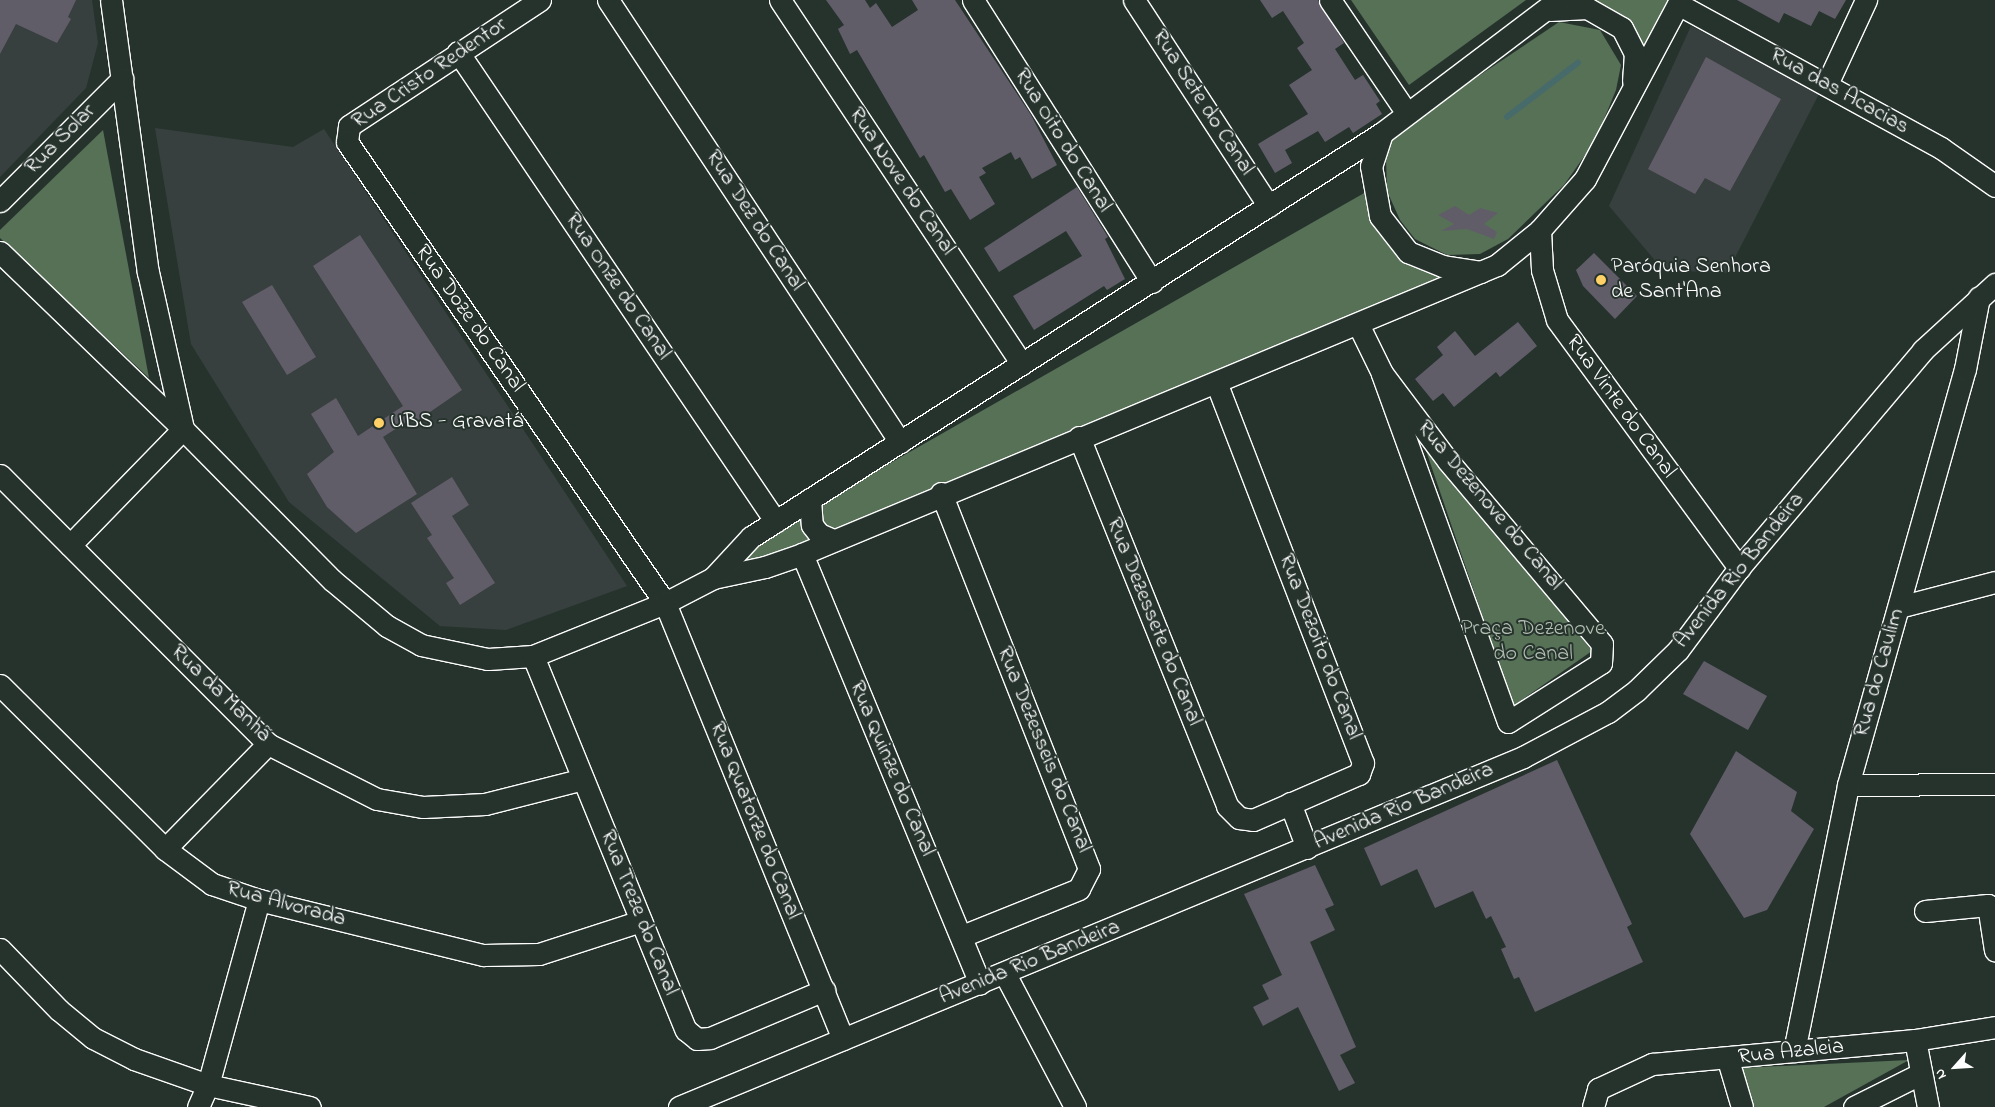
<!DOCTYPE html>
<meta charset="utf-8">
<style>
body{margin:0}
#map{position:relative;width:1995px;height:1107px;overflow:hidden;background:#26332d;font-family:"Indie Flower",sans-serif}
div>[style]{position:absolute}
.built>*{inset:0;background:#37403f}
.green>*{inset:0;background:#577157}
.stream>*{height:5.5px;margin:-2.75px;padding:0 2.75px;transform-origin:2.75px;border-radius:2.75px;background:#476b6b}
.building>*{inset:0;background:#605d68}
.roads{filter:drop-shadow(1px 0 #fff) drop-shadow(-1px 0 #fff) drop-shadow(0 1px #fff) drop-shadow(0 -1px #fff)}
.minor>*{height:21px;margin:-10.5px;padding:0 10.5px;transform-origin:10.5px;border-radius:10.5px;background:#26332d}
.dots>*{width:14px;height:14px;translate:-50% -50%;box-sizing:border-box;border:2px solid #26332d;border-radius:50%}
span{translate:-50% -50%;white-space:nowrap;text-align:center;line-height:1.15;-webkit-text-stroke:4px #26332d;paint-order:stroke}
.street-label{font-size:22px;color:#fff}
.poi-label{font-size:22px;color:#fff}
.left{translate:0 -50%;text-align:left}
.park-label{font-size:22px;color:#b3bfb3}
.north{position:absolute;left:1930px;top:1042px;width:50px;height:50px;-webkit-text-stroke:4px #26332d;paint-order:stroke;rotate:244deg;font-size:14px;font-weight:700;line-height:20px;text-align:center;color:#fff}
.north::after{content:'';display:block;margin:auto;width:18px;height:22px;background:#fff;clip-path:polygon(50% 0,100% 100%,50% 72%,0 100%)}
</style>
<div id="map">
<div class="built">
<div style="clip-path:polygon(0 0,92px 0,98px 43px,86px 88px,0 177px)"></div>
<div style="clip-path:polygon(1691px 26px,1820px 92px,1727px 273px,1663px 270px,1609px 206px)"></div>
<div style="clip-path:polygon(155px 128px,293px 147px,324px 129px,627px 586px,506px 630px,440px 626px,289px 502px,191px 344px)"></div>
</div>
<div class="green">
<div style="clip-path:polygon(1351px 0,1526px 0,1409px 85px)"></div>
<div style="clip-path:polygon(1558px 0,1680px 0,1633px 91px,1635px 48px)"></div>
<div style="clip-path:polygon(1559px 22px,1600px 30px,1621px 65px,1616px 90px,1595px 141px,1564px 185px,1508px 239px,1480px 254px,1447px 255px,1415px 239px,1400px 220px,1387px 191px,1386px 157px,1392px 140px,1404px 126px)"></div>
<div style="clip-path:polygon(103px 130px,149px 378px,0 238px,0 230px)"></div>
<div style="clip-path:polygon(1373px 188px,1408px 252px,1461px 269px,802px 545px,698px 579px,780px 526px)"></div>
<div style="clip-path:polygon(1420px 433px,1592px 651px,1513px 706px)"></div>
<div style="clip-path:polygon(1909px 1060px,1824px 1107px,1750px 1107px,1740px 1068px)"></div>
</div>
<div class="stream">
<div style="left:1507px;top:117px;width:89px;rotate:-37.3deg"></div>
</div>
<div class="building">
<div style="clip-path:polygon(0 0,76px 0,68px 17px,71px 19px,57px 43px,16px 24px,0 54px)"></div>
<div style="clip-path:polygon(826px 0,865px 0,870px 8px,876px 3px,892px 27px,918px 10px,912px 0,955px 0,1031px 115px,1057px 165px,1032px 179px,1020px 157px,1015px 160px,1011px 152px,982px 168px,986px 173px,979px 177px,995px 204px,970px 220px,951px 189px,945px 192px,924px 155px,920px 158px,857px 50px,850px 54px,838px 29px,844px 25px)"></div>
<div style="clip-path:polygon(1260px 0,1318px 0,1344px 43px,1335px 49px,1355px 80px,1363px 75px,1380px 101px,1376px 104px,1382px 114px,1353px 133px,1349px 127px,1325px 142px,1318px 131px,1285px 150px,1292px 163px,1275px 173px,1258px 144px,1308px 114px,1289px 85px,1312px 70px,1297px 48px,1304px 43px,1283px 11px,1272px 18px)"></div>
<div style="clip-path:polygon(1737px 0,1846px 0,1835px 19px,1819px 11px,1811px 26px,1784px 13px,1779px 23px)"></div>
<div style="clip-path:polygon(1706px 57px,1781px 99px,1730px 191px,1705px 178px,1695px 194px,1648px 169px)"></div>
<div style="clip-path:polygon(1077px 187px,1108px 237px,1105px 239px,1125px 279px,1107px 290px,1104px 286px,1034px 330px,1013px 296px,1082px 256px,1066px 231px,999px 272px,984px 248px)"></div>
<div style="clip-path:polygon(1455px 206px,1469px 215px,1480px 208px,1498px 213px,1484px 224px,1497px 232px,1494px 239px,1467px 229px,1441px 231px,1454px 224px,1438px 215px)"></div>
<div style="clip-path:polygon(360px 235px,462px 390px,414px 423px,411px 419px,383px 437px,417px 494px,356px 533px,327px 507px,307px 474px,334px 452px,311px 414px,336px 398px,358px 436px,403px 406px,313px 266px)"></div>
<div style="clip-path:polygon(1594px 253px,1637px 296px,1615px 319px,1583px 286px,1576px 270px)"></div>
<div style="clip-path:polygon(272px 285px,316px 357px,287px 375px,242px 302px)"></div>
<div style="clip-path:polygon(1518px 322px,1537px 346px,1500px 377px,1496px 372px,1454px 407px,1443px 393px,1433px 401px,1415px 379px,1443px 355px,1437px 347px,1455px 331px,1475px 356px)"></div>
<div style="clip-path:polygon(452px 477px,469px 505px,452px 516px,495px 583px,460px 605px,446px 583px,454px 578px,427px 538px,432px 535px,411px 503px)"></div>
<div style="clip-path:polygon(1704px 661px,1767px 696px,1748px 730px,1683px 694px)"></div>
<div style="clip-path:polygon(1736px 751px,1797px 792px,1791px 811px,1814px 829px,1767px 910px,1744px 918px,1690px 834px)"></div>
<div style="clip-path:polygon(1557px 760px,1632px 924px,1627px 927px,1643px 962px,1535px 1012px,1519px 977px,1514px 979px,1501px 949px,1506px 947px,1491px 916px,1486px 919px,1473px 891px,1435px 908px,1417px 869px,1381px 886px,1364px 848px)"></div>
<div style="clip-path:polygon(1315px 865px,1334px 905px,1325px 909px,1335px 930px,1310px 942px,1356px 1047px,1340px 1055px,1355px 1083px,1339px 1091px,1298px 1007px,1263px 1026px,1253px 1007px,1269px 999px,1262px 985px,1282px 975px,1244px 894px)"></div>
</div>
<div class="roads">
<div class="minor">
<div style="left:111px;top:0;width:275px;rotate:82.3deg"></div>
<div style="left:148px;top:272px;width:161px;rotate:77.4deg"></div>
<div style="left:183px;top:429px;width:212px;rotate:45.4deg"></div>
<div style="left:332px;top:580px;width:72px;rotate:39.9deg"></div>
<div style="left:387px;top:626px;width:39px;rotate:29deg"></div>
<div style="left:421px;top:645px;width:68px;rotate:11.8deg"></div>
<div style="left:488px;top:659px;width:45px;rotate:-3.8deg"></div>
<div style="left:533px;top:656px;width:142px;rotate:-21.9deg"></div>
<div style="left:665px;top:603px;width:54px;rotate:-27.5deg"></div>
<div style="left:713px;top:578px;width:53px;rotate:-11.9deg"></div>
<div style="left:765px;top:567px;width:39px;rotate:-19deg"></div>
<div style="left:802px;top:554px;width:753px;rotate:-22.58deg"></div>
<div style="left:1497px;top:265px;width:55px;rotate:-39.1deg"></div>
<div style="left:1540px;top:230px;width:68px;rotate:-48.6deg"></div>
<div style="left:1585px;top:179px;width:203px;rotate:-62deg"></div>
<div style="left:540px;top:0;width:229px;rotate:146.6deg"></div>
<div style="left:349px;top:126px;width:16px;rotate:97deg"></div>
<div style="left:347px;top:142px;width:560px;rotate:55.4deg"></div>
<div style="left:665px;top:603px;width:471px;rotate:67.8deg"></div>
<div style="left:608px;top:0;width:530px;rotate:56.55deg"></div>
<div style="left:780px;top:0;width:437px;rotate:56.4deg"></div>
<div style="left:973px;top:0;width:334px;rotate:57.6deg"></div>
<div style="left:1134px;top:0;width:246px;rotate:56.8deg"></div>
<div style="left:1330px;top:0;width:135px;rotate:55.8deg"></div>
<div style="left:1678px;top:4px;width:300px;rotate:28.7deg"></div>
<div style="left:1941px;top:148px;width:66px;rotate:35.1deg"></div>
<div style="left:1550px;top:10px;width:37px;rotate:-3deg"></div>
<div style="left:1587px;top:8px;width:40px;rotate:29.7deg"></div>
<div style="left:1622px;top:28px;width:28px;rotate:63deg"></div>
<div style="left:1635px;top:53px;width:28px;rotate:94deg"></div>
<div style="left:458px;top:52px;width:567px;rotate:55.92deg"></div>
<div style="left:1827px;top:84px;width:93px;rotate:-65.1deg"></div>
<div style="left:1382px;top:133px;width:35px;rotate:108deg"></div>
<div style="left:1371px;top:166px;width:51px;rotate:79.8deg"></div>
<div style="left:1380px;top:216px;width:46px;rotate:52.1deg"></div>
<div style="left:1408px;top:252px;width:38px;rotate:22deg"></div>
<div style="left:1443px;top:266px;width:38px;rotate:9deg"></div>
<div style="left:0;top:201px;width:173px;rotate:-45deg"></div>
<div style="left:1540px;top:230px;width:40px;rotate:87.1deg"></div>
<div style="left:1542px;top:270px;width:52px;rotate:73.3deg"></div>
<div style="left:1557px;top:320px;width:308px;rotate:53.7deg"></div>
<div style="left:0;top:252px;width:255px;rotate:44deg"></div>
<div style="left:183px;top:429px;width:162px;rotate:134.2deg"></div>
<div style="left:1358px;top:324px;width:55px;rotate:63.9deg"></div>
<div style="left:1382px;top:373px;width:110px;rotate:53.1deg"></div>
<div style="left:1448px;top:461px;width:239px;rotate:49.9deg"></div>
<div style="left:1602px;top:644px;width:19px;rotate:93deg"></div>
<div style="left:1601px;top:663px;width:110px;rotate:147.6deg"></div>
<div style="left:1508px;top:722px;width:371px;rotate:-109.9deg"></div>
<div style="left:1079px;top:437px;width:398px;rotate:68.1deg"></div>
<div style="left:1227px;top:806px;width:17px;rotate:45deg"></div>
<div style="left:1239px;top:818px;width:14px;rotate:8deg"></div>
<div style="left:1253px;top:820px;width:116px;rotate:-23.5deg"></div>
<div style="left:1359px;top:774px;width:12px;rotate:-70deg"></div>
<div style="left:1363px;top:763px;width:407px;rotate:-111.1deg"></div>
<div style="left:0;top:475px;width:380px;rotate:45.1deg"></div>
<div style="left:268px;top:744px;width:122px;rotate:26.8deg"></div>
<div style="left:377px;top:799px;width:47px;rotate:9.9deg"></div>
<div style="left:423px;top:807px;width:62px;rotate:-2.8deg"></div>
<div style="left:485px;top:804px;width:101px;rotate:-14.3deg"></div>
<div style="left:941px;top:493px;width:404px;rotate:68.5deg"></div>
<div style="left:1089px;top:869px;width:22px;rotate:117deg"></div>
<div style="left:1079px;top:889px;width:126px;rotate:158.1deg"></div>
<div style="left:810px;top:499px;width:26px;rotate:86deg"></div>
<div style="left:812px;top:525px;width:11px;rotate:52deg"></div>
<div style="left:819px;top:534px;width:15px;rotate:23deg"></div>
<div style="left:802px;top:554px;width:465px;rotate:67.5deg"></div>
<div style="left:713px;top:578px;width:56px;rotate:-47.2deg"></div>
<div style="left:751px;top:537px;width:749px;rotate:-32.63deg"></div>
<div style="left:1382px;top:133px;width:221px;rotate:-37.1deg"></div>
<div style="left:1899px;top:607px;width:99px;rotate:-14.6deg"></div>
<div style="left:533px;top:656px;width:404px;rotate:67.8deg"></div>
<div style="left:686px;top:1030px;width:14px;rotate:39deg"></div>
<div style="left:697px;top:1039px;width:13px;rotate:-4deg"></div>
<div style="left:710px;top:1038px;width:124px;rotate:-22.8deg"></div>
<div style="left:0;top:685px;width:233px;rotate:44.8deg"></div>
<div style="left:165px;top:849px;width:59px;rotate:36.7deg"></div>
<div style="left:212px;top:884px;width:50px;rotate:18.8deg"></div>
<div style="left:259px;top:900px;width:231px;rotate:13.8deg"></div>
<div style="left:483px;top:955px;width:56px;rotate:-1deg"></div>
<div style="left:539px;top:954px;width:107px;rotate:-17.9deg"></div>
<div style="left:1848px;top:785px;width:147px;rotate:-0.4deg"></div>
<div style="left:1290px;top:803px;width:48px;rotate:69.3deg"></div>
<div style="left:165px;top:849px;width:147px;rotate:-45.6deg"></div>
<div style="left:1925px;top:911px;width:63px;rotate:-5.4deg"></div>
<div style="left:1988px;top:905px;width:46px;rotate:81.2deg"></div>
<div style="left:0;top:949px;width:85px;rotate:46deg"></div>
<div style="left:59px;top:1010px;width:44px;rotate:39.5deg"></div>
<div style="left:93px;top:1038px;width:46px;rotate:27.1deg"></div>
<div style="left:134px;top:1059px;width:78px;rotate:19.4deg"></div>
<div style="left:208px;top:1085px;width:104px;rotate:12.2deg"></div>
<div style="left:1005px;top:974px;width:150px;rotate:62.2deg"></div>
<div style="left:1915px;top:1040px;width:68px;rotate:79deg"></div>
<div style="left:1794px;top:1051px;width:271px;rotate:-78.5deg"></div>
<div style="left:1848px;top:785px;width:432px;rotate:-74.3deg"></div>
<div style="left:1965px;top:369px;width:73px;rotate:-79deg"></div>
<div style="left:1728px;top:1060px;width:49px;rotate:73.4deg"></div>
<div style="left:198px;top:1107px;width:24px;rotate:-66deg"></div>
<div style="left:208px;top:1085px;width:192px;rotate:-74.6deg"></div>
<div style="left:679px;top:1107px;width:914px;rotate:-22.52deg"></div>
<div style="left:1523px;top:757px;width:96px;rotate:-27.9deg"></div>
<div style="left:1608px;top:712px;width:36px;rotate:-37deg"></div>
<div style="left:1637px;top:690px;width:57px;rotate:-44.3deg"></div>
<div style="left:1678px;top:650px;width:102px;rotate:-53.4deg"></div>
<div style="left:1739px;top:568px;width:285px;rotate:-49.8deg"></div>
<div style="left:1923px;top:350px;width:98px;rotate:-42.5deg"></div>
<div style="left:1593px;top:1107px;width:19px;rotate:-74deg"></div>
<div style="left:1598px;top:1089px;width:60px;rotate:-24.8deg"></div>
<div style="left:1652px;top:1064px;width:264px;rotate:-5.2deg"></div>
<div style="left:1915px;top:1040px;width:81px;rotate:-9.2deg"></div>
<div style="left:1854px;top:1107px;width:74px;rotate:-26.6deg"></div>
</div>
</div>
<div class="dots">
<div style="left:1601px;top:280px;background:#ffd166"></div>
<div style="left:379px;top:423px;background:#ffd166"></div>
</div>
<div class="street-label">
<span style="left:430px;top:74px;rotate:-34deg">Rua Cristo Redentor</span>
<span style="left:1839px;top:92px;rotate:29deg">Rua das Acacias</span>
<span style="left:1202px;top:103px;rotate:57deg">Rua Sete do Canal</span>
<span style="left:61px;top:140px;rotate:-45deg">Rua Solar</span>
<span style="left:1062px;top:141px;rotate:58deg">Rua Oito do Canal</span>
<span style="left:901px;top:182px;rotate:56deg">Rua Nove do Canal</span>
<span style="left:754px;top:221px;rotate:57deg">Rua Dez do Canal</span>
<span style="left:617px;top:287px;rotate:56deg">Rua Onze do Canal</span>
<span style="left:469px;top:319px;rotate:55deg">Rua Doze do Canal</span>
<span style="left:1620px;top:407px;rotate:54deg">Rua Vinte do Canal</span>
<span style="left:1489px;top:506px;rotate:50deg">Rua Dezenove do Canal</span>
<span style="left:1740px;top:571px;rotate:-51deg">Avenida Rio Bandeira</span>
<span style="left:1153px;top:622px;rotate:68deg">Rua Dezessete do Canal</span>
<span style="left:1319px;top:647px;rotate:69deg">Rua Dezoito do Canal</span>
<span style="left:1880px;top:673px;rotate:-74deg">Rua do Caulim</span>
<span style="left:220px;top:694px;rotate:44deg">Rua da Manhã</span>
<span style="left:1043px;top:750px;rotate:68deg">Rua Dezesseis do Canal</span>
<span style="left:891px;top:769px;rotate:67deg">Rua Quinze do Canal</span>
<span style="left:1404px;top:807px;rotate:-23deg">Avenida Rio Bandeira</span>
<span style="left:754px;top:821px;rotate:68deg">Rua Quatorze do Canal</span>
<span style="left:286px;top:905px;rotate:15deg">Rua Alvorada</span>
<span style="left:638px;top:913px;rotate:68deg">Rua Treze do Canal</span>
<span style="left:1030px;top:963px;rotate:-22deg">Avenida Rio Bandeira</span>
<span style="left:1791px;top:1053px;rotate:-6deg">Rua Azaleia</span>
</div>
<div class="poi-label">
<span class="left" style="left:1611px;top:280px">Paróquia Senhora<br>de Sant'Ana</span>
<span class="left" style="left:390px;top:423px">UBS - Gravatá</span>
</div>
<div class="park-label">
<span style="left:1533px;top:642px">Praça Dezenove<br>do Canal</span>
</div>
<div class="north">N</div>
</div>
